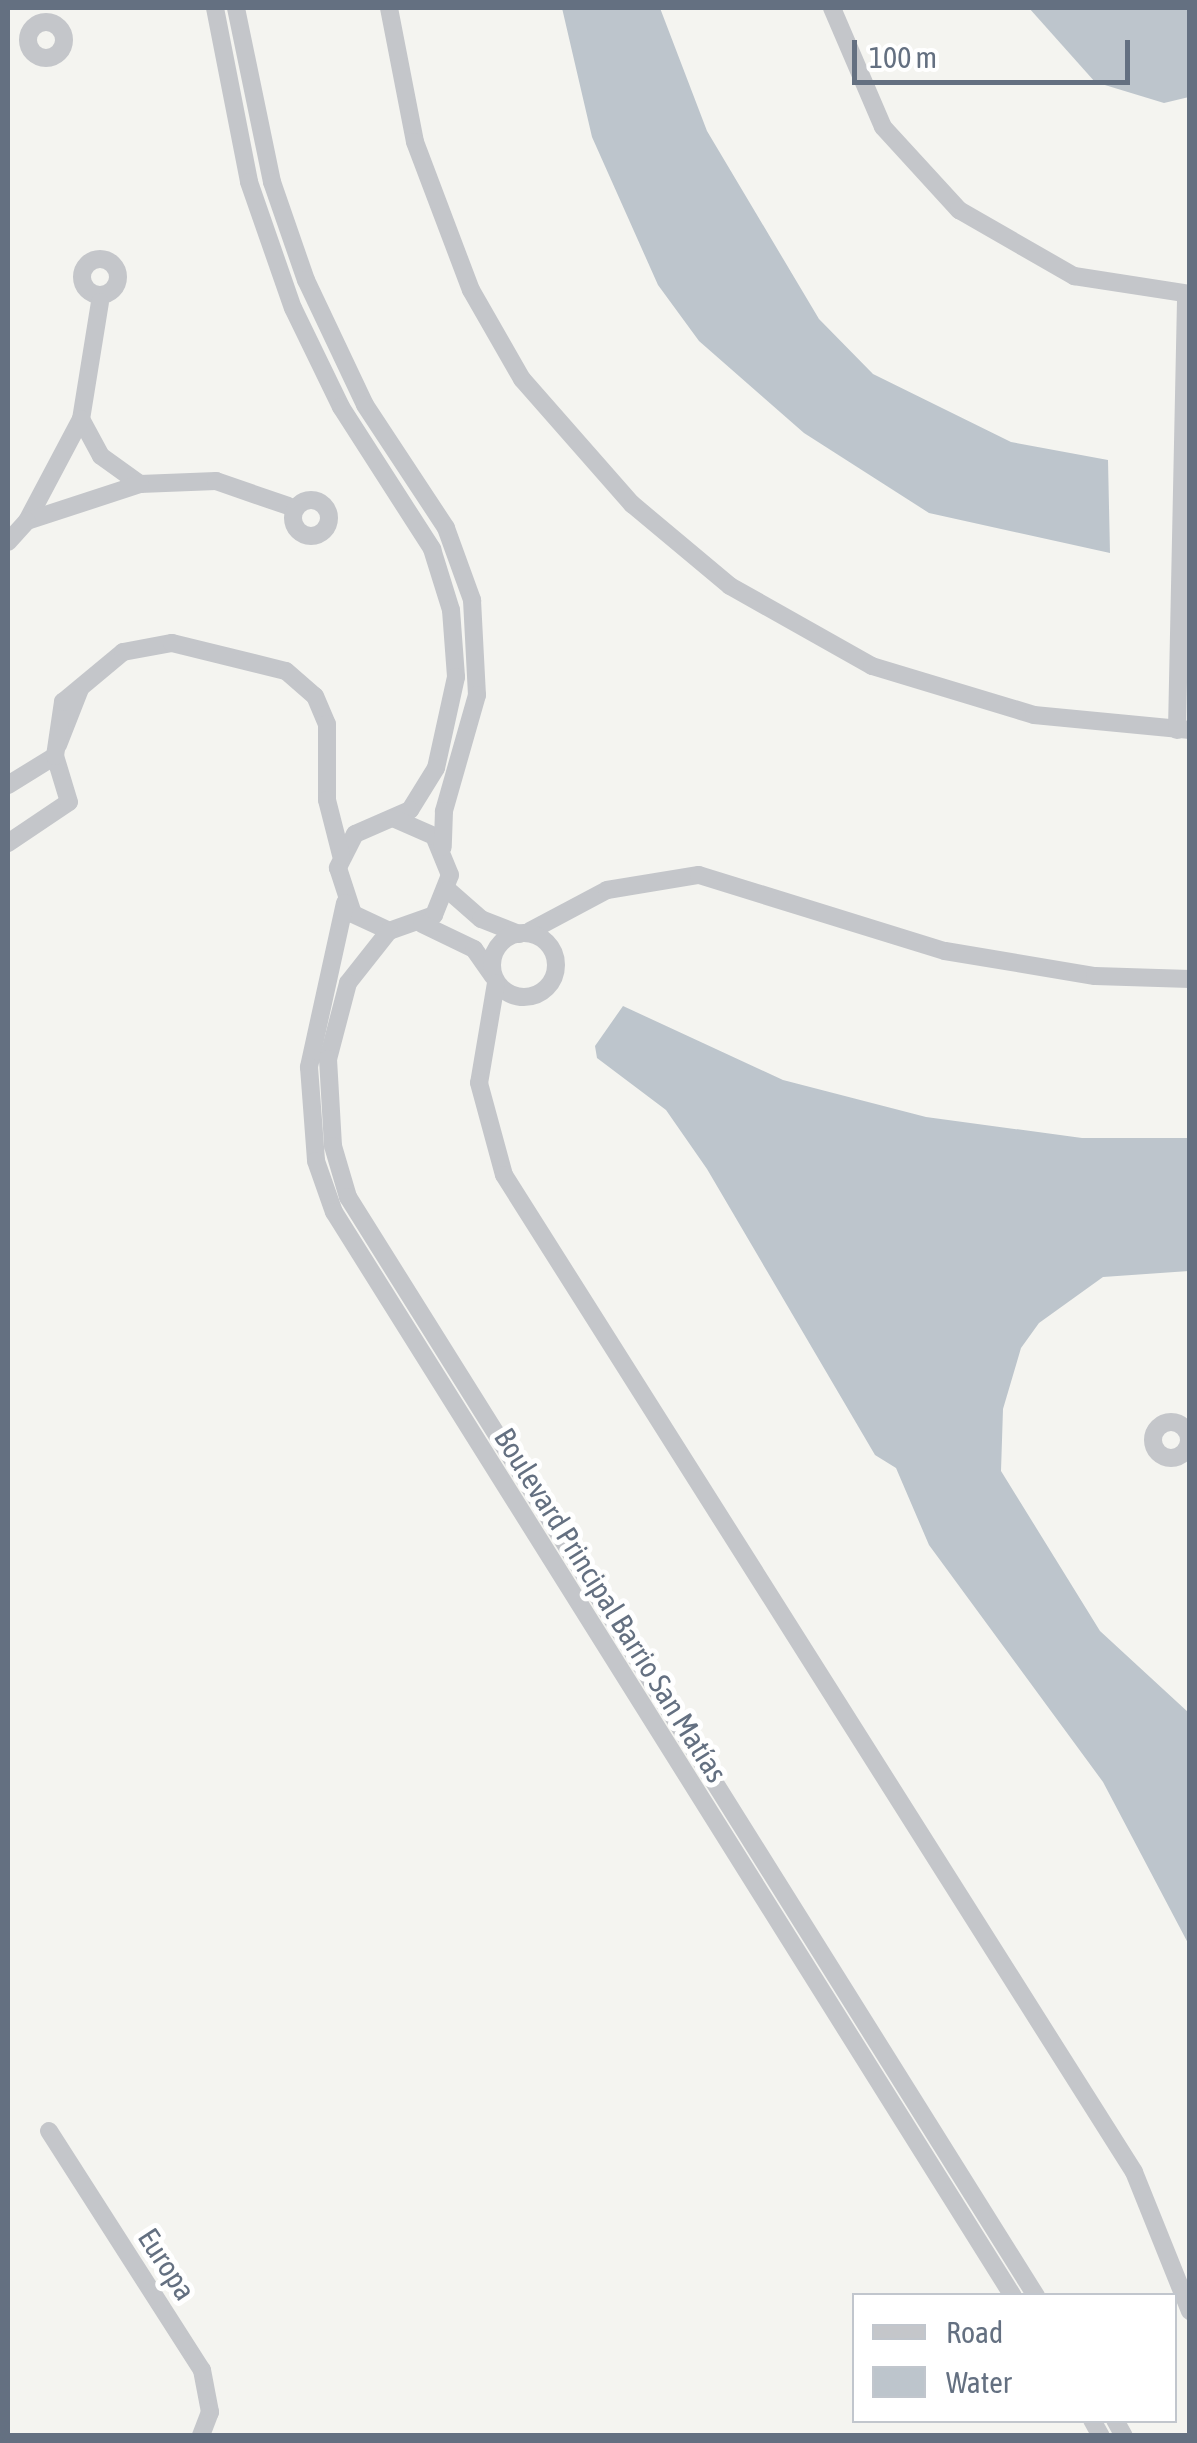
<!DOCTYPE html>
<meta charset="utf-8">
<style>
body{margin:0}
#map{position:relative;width:1197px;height:2443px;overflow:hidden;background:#f4f4f0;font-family:"Asap Condensed",sans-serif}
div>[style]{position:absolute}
.water>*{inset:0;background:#bdc5cc}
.street>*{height:18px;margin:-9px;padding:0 9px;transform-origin:9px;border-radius:9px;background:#c4c6ca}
.street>.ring{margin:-9px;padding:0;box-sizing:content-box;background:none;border:18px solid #c4c6ca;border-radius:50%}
span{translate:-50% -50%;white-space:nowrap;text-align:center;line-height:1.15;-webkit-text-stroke:10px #fff;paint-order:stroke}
.street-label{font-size:30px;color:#647081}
.frame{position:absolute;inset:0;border:10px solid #647081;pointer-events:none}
.legend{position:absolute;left:852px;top:2293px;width:325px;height:130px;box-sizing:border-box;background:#fff;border:2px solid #c1c6cd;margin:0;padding:12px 18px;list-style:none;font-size:30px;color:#647081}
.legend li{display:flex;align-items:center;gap:20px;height:50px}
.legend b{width:50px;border:2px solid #c1c6cd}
.scale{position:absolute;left:852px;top:40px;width:278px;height:45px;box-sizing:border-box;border:5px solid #647081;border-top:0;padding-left:12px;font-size:30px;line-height:35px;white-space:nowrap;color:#647081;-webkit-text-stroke:8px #fff;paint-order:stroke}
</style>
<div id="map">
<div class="water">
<div style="clip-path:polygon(562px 8px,660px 8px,707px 131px,819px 319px,873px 374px,1011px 442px,1108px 460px,1110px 553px,929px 513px,804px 433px,699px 341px,658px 285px,592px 137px)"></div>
<div style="clip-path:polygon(1029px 8px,1189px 8px,1189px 97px,1164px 103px,1095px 82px)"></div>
<div style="clip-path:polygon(623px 1006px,783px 1080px,926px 1117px,1082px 1138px,1189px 1138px,1189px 1271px,1103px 1277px,1039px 1323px,1021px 1348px,1003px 1409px,1001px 1471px,1100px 1631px,1189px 1713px,1189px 1945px,1103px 1782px,929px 1545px,896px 1468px,875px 1455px,707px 1169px,666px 1110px,597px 1058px,595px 1046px)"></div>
</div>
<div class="street">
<div style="left:215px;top:8px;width:177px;rotate:78.9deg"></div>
<div style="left:249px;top:182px;width:133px;rotate:70.8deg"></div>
<div style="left:293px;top:308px;width:110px;rotate:64.1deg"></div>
<div style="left:341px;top:407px;width:169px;rotate:57.3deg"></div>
<div style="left:432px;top:549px;width:64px;rotate:72.7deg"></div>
<div style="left:451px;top:610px;width:67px;rotate:85.7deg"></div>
<div style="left:456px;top:677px;width:93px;rotate:102.4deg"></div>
<div style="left:436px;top:768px;width:49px;rotate:121.8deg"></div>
<div style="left:410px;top:810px;width:60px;rotate:156.4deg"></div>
<div style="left:355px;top:834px;width:38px;rotate:117deg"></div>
<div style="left:338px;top:868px;width:48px;rotate:71.9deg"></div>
<div style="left:353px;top:914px;width:40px;rotate:25deg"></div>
<div style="left:389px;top:931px;width:48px;rotate:-19.6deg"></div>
<div style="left:434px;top:915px;width:43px;rotate:-68.2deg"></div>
<div style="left:450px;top:875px;width:42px;rotate:-112.3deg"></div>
<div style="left:434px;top:836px;width:43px;rotate:-156.4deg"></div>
<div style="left:236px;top:8px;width:178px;rotate:78.3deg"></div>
<div style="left:272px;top:182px;width:104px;rotate:70.9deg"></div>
<div style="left:306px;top:280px;width:138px;rotate:64.7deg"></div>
<div style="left:365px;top:405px;width:147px;rotate:56.6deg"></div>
<div style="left:446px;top:528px;width:77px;rotate:70.1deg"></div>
<div style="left:472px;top:600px;width:95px;rotate:87deg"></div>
<div style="left:477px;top:695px;width:121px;rotate:105.9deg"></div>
<div style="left:444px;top:811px;width:36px;rotate:92deg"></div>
<div style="left:389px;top:8px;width:136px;rotate:79deg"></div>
<div style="left:415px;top:142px;width:158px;rotate:69.3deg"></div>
<div style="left:471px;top:290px;width:103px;rotate:60.2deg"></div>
<div style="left:522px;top:379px;width:167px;rotate:48.7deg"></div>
<div style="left:632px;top:504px;width:128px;rotate:39.9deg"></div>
<div style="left:730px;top:586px;width:163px;rotate:29.4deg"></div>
<div style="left:872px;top:666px;width:169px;rotate:16.8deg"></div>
<div style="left:1034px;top:715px;width:157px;rotate:5.5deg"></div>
<div style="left:832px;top:8px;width:129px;rotate:66.8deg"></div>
<div style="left:883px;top:127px;width:113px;rotate:47.5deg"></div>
<div style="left:959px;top:210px;width:133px;rotate:29.9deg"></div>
<div style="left:1074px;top:276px;width:117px;rotate:8.8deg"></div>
<div class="ring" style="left:28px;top:22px;width:18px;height:18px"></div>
<div class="ring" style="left:82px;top:259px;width:18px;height:18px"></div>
<div style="left:100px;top:302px;width:119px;rotate:99.2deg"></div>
<div style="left:81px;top:419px;width:42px;rotate:61.6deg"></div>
<div style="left:101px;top:456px;width:48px;rotate:35.7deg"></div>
<div style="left:140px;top:484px;width:76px;rotate:-2.3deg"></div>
<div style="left:216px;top:481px;width:76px;rotate:19.1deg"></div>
<div style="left:81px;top:419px;width:115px;rotate:117.9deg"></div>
<div style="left:27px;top:521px;width:119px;rotate:-18.1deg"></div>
<div class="ring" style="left:293px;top:500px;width:18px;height:18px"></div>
<div style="left:8px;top:542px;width:28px;rotate:-48deg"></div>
<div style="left:1177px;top:730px;width:435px;rotate:-88.8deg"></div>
<div style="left:58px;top:745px;width:60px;rotate:-68.6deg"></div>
<div style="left:8px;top:785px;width:55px;rotate:-31.7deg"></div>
<div style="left:8px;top:843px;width:73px;rotate:-33.9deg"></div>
<div style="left:69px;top:802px;width:48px;rotate:-106.9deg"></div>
<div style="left:55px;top:756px;width:55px;rotate:-81.6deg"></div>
<div style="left:63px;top:702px;width:78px;rotate:-39.8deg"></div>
<div style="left:123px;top:652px;width:50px;rotate:-10.4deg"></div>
<div style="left:172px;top:643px;width:117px;rotate:13.8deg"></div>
<div style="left:286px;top:671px;width:38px;rotate:41deg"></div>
<div style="left:315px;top:696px;width:30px;rotate:67deg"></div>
<div style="left:327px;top:724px;width:76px;rotate:90deg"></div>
<div style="left:327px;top:800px;width:57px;rotate:75.7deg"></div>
<div style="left:448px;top:890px;width:44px;rotate:41.3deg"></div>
<div style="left:481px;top:919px;width:41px;rotate:21.5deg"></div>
<div style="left:345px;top:903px;width:168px;rotate:102.4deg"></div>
<div style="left:309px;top:1067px;width:94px;rotate:85.7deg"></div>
<div style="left:316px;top:1161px;width:54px;rotate:70.6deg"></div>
<div style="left:334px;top:1212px;width:1279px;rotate:57.94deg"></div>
<div style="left:422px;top:924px;width:58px;rotate:25.7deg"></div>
<div style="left:474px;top:949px;width:33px;rotate:55deg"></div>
<div style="left:389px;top:931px;width:66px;rotate:128.3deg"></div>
<div style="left:348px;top:983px;width:79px;rotate:104.7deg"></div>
<div style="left:328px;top:1059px;width:87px;rotate:86.7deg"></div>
<div style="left:333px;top:1146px;width:53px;rotate:73.6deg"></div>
<div style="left:348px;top:1197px;width:1297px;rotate:57.95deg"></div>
<div style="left:530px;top:931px;width:87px;rotate:-28deg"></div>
<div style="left:607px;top:890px;width:93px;rotate:-9.3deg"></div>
<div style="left:699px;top:875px;width:257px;rotate:17.2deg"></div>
<div style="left:945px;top:951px;width:152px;rotate:9.5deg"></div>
<div style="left:1095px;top:976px;width:95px;rotate:1.8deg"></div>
<div class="ring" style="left:492px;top:933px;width:46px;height:46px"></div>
<div style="left:496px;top:983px;width:101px;rotate:99.6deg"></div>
<div style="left:479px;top:1083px;width:95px;rotate:74.8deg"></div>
<div style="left:504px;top:1175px;width:1179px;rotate:57.71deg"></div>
<div style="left:1134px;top:2172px;width:150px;rotate:68.1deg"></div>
<div class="ring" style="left:1153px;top:1422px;width:18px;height:18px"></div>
<div style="left:49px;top:2131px;width:284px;rotate:57.4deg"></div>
<div style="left:202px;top:2370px;width:43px;rotate:79.2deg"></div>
<div style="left:210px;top:2412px;width:26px;rotate:111deg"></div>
<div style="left:1092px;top:2420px;width:18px;rotate:61deg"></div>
<div style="left:1115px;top:2420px;width:18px;rotate:61deg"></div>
</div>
<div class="street-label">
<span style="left:611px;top:1605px;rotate:58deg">Boulevard Principal Barrio San Matías</span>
<span style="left:167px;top:2264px;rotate:57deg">Europa</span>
</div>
<div class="frame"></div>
<ul class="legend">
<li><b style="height:12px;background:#c4c6ca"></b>Road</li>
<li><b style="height:28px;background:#bdc5cc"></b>Water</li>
</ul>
<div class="scale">100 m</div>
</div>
